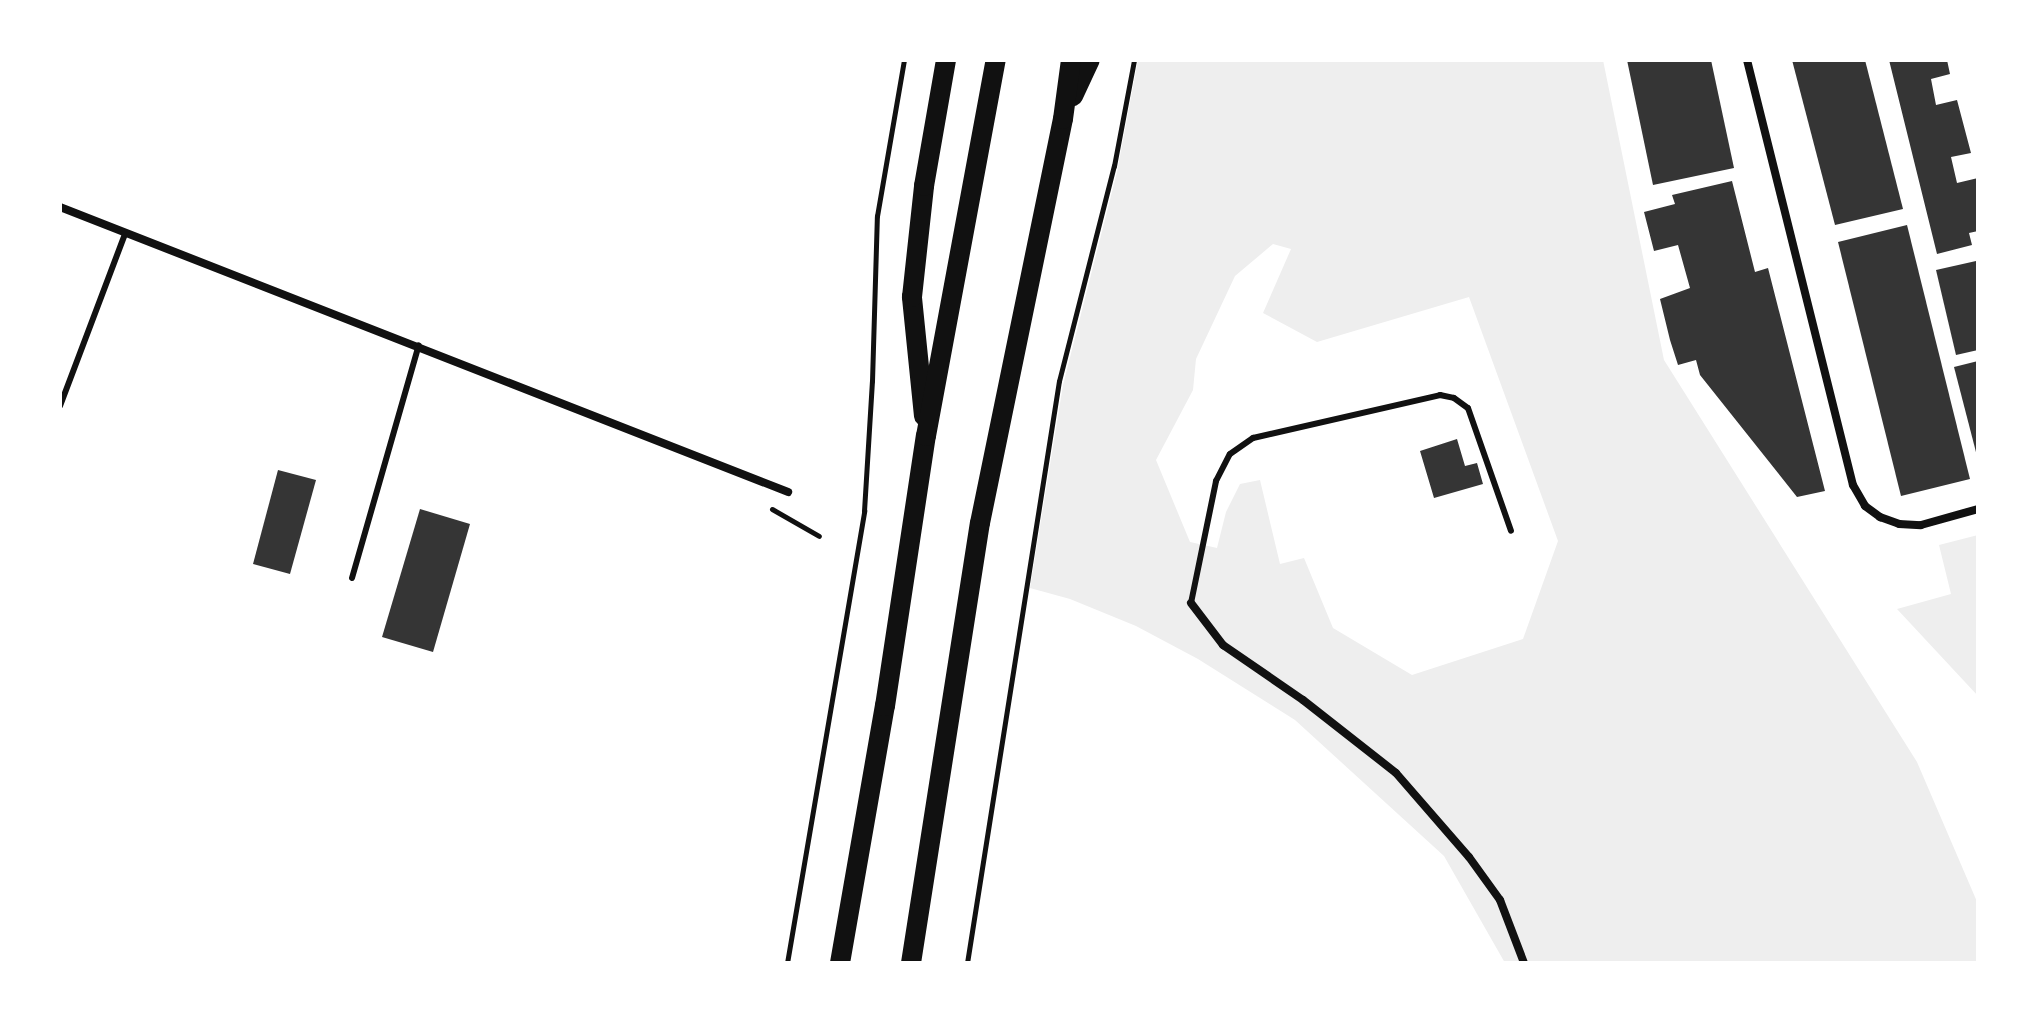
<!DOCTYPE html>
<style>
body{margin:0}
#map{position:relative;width:2038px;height:1023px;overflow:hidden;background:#fff;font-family:Karla,sans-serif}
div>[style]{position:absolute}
.green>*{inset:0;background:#eee}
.building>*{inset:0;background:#353535}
.path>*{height:5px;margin:-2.5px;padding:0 2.5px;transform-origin:2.5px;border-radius:2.5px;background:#111}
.service>*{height:6px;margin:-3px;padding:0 3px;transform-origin:3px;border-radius:3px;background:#111}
.minor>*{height:8px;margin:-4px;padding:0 4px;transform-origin:4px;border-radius:4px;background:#111}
.primary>*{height:20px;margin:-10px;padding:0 10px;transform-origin:10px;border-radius:10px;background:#111}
span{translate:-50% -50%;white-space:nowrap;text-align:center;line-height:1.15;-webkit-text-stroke:6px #fff;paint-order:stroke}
.frame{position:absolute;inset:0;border:62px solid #fff;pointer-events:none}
</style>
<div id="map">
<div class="green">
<div style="clip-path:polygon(evenodd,1138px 60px,1603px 60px,1664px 360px,1917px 762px,1978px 904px,1978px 963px,1505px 963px,1444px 856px,1295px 720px,1198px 659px,1136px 626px,1070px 599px,1030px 588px,1063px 385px,1117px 172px,1138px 60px,1273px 244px,1291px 249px,1263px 313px,1317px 342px,1469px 297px,1558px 541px,1523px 639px,1412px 675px,1333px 628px,1304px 558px,1280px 564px,1260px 480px,1240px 484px,1226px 512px,1217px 548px,1190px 542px,1156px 460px,1193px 390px,1196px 359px,1235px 276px,1273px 244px)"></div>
<div style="clip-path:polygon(1978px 535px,1978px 696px,1897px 609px,1951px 594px,1939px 545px)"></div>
</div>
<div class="building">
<div style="clip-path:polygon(1627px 60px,1711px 60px,1734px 168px,1653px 185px)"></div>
<div style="clip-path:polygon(1792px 60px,1865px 60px,1903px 209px,1835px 225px)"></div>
<div style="clip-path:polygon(1889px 60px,1947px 60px,1950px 74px,1931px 79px,1936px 105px,1957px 100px,1971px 153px,1951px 157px,1957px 183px,1978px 178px,1978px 231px,1969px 233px,1972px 245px,1937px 254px)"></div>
<div style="clip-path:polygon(1732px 181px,1755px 272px,1768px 268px,1825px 491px,1797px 497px,1700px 375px,1696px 360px,1678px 365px,1670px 340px,1660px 299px,1690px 288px,1678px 245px,1654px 251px,1644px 212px,1675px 204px,1672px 195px)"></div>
<div style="clip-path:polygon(1907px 225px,1970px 479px,1901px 496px,1838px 242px)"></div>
<div style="clip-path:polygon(1976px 261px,1978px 350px,1956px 355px,1936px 270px)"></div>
<div style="clip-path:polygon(1978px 361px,1978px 456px,1977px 456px,1954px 367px)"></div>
<div style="clip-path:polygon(1457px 439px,1465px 466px,1477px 463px,1483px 484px,1434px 498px,1420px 451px)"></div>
<div style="clip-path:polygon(278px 470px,316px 480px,290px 574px,253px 564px)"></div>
<div style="clip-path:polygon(420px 509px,470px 524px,433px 652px,382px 637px)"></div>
</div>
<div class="path">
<div style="left:772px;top:509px;width:54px;rotate:29.9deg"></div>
<div style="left:787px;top:963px;width:459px;rotate:-80.3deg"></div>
<div style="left:864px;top:511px;width:130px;rotate:-86.5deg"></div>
<div style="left:872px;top:381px;width:165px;rotate:-88.3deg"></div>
<div style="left:877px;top:216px;width:158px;rotate:-80.2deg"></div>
<div style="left:967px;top:963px;width:589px;rotate:-81.02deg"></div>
<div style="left:1059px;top:381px;width:222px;rotate:-75.7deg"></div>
<div style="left:1114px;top:166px;width:108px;rotate:-79.3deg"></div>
</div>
<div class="service">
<div style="left:60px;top:406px;width:184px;rotate:-69.3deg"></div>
<div style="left:352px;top:578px;width:242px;rotate:-74deg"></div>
<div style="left:1191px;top:603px;width:125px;rotate:-78.4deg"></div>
<div style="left:1216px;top:481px;width:30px;rotate:-63deg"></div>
<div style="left:1230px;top:454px;width:28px;rotate:-35deg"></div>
<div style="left:1253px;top:438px;width:192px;rotate:-12.9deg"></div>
<div style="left:1440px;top:395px;width:14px;rotate:12deg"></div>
<div style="left:1454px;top:398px;width:17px;rotate:36deg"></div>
<div style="left:1468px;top:408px;width:130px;rotate:70.7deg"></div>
</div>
<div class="minor">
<div style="left:1747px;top:60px;width:438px;rotate:76deg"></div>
<div style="left:1853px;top:485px;width:24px;rotate:60deg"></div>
<div style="left:1865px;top:506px;width:19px;rotate:36deg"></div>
<div style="left:1880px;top:517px;width:20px;rotate:20deg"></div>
<div style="left:1899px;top:524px;width:22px;rotate:3deg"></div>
<div style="left:1921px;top:525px;width:59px;rotate:-15.7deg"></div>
<div style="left:60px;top:207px;width:782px;rotate:21.38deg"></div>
<div style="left:1191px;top:603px;width:53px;rotate:52.7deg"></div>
<div style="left:1223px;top:645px;width:97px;rotate:34.5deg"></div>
<div style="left:1303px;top:700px;width:118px;rotate:38.1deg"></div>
<div style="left:1396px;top:773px;width:111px;rotate:49deg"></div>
<div style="left:1469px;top:857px;width:53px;rotate:54.2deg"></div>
<div style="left:1500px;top:900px;width:67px;rotate:69.1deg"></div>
</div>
<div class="primary">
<div style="left:1073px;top:96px;width:40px;rotate:-65deg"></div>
<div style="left:924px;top:416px;width:120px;rotate:-95.8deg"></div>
<div style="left:912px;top:297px;width:112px;rotate:-83.8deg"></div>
<div style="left:924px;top:186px;width:128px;rotate:-80.1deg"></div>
<div style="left:840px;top:963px;width:261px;rotate:-80.1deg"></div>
<div style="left:885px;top:706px;width:273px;rotate:-81.4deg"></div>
<div style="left:926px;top:436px;width:382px;rotate:-79.5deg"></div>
<div style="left:911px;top:963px;width:445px;rotate:-81.1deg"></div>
<div style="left:980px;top:523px;width:412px;rotate:-78.4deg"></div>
<div style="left:1063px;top:119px;width:60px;rotate:-82.3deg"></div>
</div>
<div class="frame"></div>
</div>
